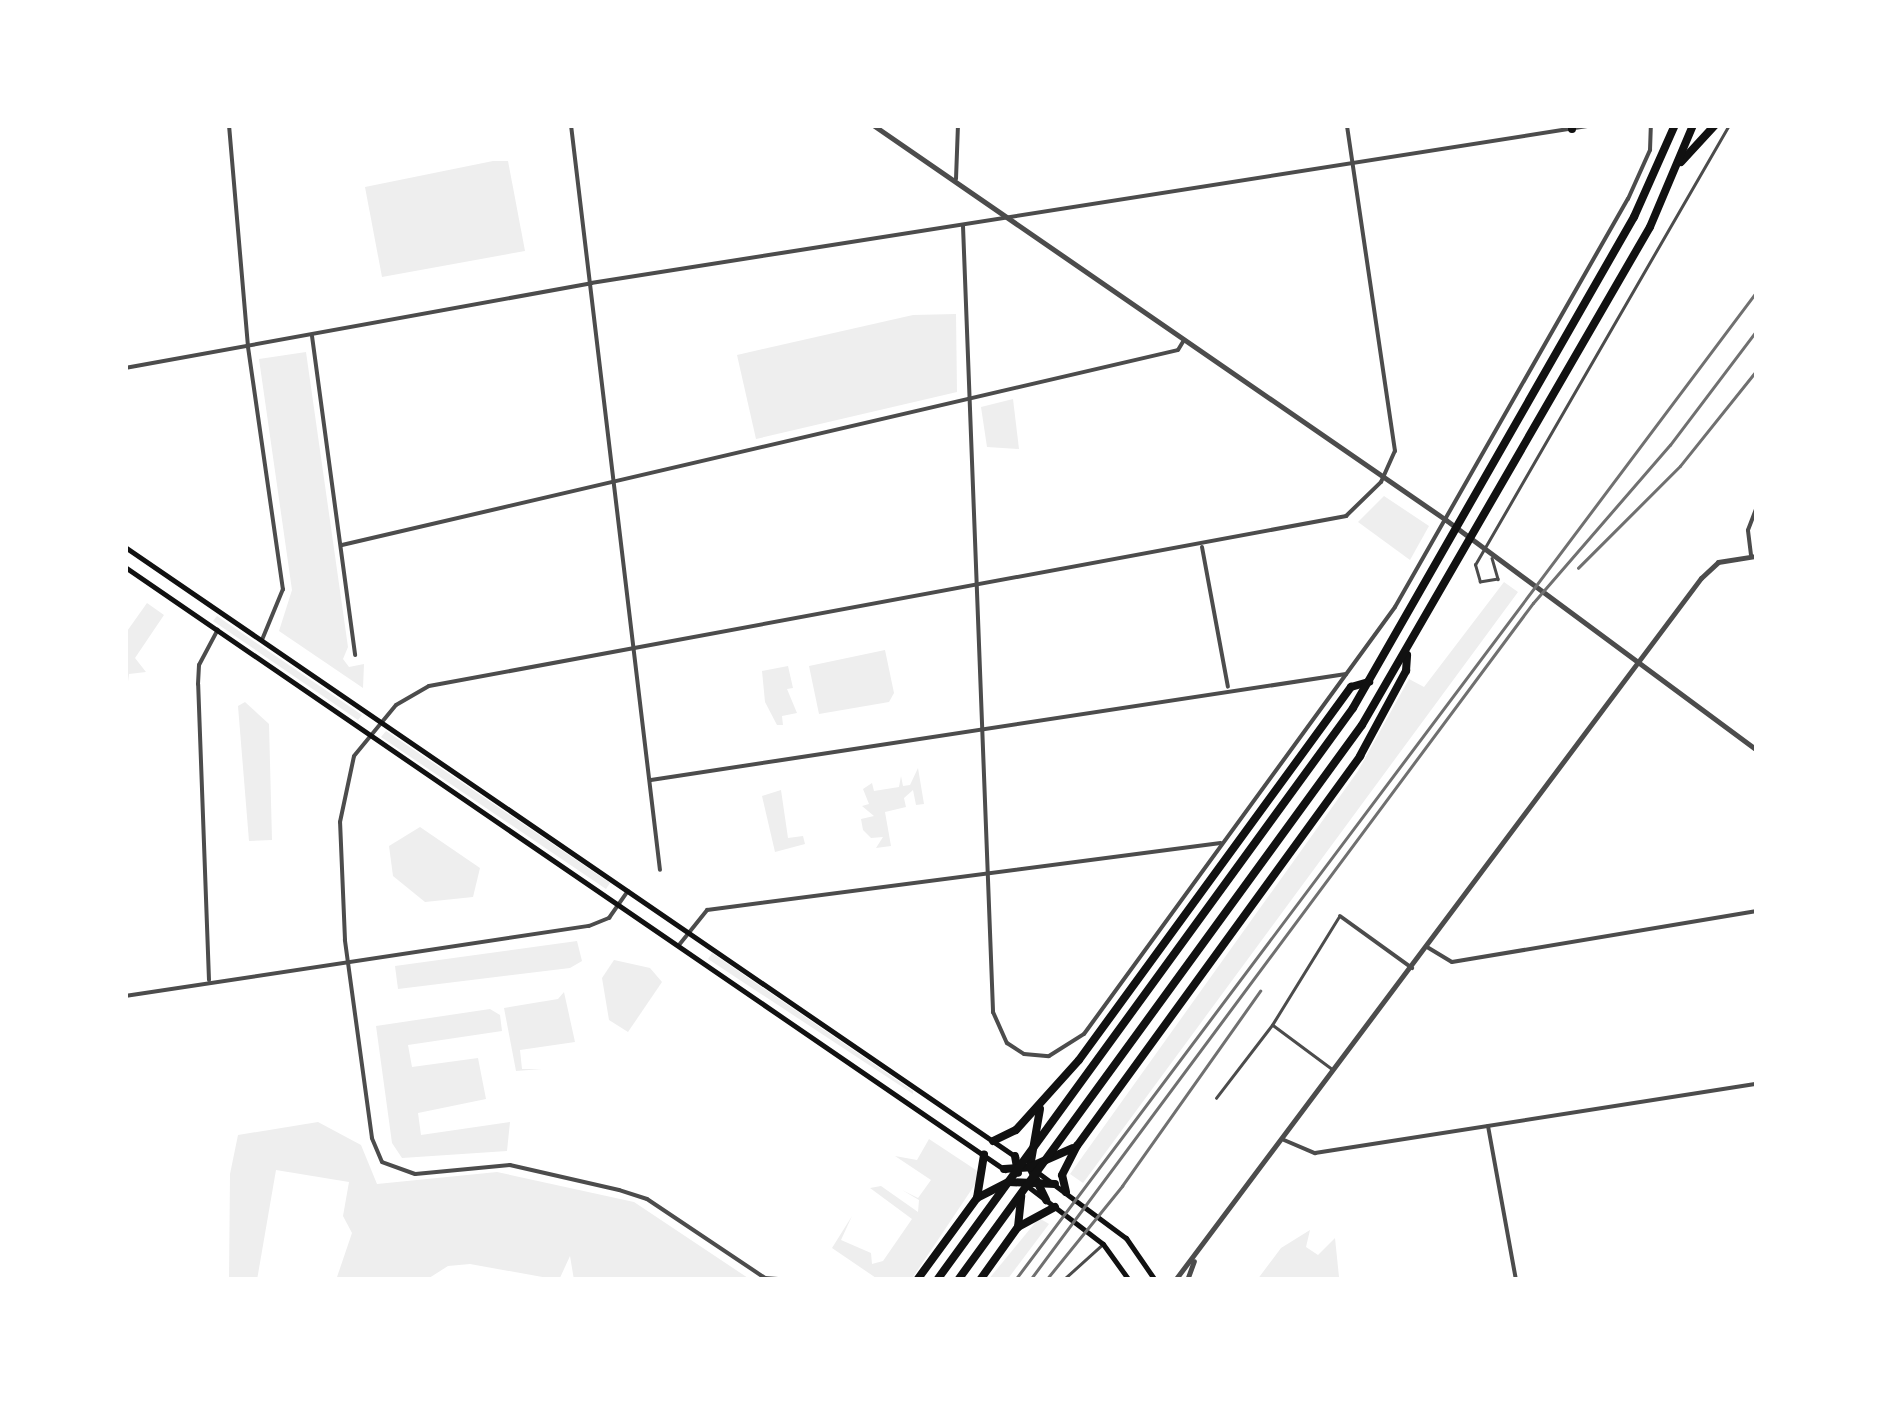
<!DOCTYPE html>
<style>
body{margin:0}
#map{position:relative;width:1882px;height:1405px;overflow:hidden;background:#fff;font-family:"Varela Round",sans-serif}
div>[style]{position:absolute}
.green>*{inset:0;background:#eee}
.service>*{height:2.5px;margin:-1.25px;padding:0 1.25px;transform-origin:1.25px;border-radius:1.25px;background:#4c4c4c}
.minor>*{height:4px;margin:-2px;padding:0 2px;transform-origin:2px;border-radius:2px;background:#4c4c4c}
.tertiary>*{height:5px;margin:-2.5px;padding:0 2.5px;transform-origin:2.5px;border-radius:2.5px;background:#4c4c4c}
.secondary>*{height:5px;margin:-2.5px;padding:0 2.5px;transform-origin:2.5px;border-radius:2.5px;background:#111}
.motorway>*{height:8px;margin:-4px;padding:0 4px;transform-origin:4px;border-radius:4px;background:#111}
.tram>*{height:2.5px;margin:-1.25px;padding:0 1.25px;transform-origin:1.25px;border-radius:1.25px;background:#707070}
.rail>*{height:2.5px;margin:-1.25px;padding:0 1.25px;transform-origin:1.25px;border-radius:1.25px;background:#707070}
span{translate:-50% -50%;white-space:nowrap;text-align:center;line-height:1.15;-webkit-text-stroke:9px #fff;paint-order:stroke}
.frame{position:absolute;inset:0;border:128px solid #fff;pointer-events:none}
</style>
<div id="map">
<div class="green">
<div style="clip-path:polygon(493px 161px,508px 161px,525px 251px,382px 277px,365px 187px)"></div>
<div style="clip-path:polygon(956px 314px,957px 392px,756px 439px,737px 355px,913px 315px)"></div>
<div style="clip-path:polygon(306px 352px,348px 647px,343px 659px,349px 667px,364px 664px,363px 688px,279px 631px,292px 590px,259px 359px)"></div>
<div style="clip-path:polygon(1013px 399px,1019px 449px,987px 447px,981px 407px)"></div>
<div style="clip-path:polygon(1384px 496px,1429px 526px,1410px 560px,1358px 522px)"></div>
<div style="clip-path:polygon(1504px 582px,1518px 592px,1083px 1183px,1070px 1174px,1358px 771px,1409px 679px,1424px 687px)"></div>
<div style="clip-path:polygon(147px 603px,164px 615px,135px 658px,146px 672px,129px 674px,125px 705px,125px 634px)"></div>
<div style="clip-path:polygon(217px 616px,362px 715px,358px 720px,213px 621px)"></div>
<div style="clip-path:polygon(885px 650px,894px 693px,889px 702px,819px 714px,809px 666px)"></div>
<div style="clip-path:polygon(788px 666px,793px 688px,787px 689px,797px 713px,782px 716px,783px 725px,777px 725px,765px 702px,762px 671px)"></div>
<div style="clip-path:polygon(245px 702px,269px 724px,272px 840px,249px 841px,238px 706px)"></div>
<div style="clip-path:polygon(386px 731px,610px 883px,606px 889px,381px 737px)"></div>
<div style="clip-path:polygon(918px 768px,924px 804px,916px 805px,913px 790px,904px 798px,906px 807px,885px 812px,891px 846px,876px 848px,883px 837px,871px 838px,863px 830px,861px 819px,874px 816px,862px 806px,869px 804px,863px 789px,872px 783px,874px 791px,899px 787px,901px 776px,903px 786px,910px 785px)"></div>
<div style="clip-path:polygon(781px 790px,788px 838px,803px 836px,805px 844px,775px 852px,762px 796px)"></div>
<div style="clip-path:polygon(420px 827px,480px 868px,473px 897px,425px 902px,393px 876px,389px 846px)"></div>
<div style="clip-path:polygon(577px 941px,582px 961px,570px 968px,398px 989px,395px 966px)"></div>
<div style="clip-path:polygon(712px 953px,913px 1091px,913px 1094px,708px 959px)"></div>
<div style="clip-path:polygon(614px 960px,650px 968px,662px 982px,628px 1032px,609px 1020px,602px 978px)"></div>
<div style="clip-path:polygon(564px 992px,575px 1042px,520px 1050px,522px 1069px,542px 1069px,516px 1071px,504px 1008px,558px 999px)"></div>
<div style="clip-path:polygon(490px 1009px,500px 1015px,502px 1031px,408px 1045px,412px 1067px,478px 1058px,486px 1099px,418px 1113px,421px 1135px,510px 1122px,507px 1151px,402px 1158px,392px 1143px,376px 1026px)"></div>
<div style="clip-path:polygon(318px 1122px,361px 1145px,377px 1184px,497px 1172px,634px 1202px,751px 1280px,574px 1280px,570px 1256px,559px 1280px,470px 1264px,448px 1266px,426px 1280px,336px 1280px,352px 1233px,343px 1216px,349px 1182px,276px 1170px,257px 1280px,229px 1280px,230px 1174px,238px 1135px)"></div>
<div style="clip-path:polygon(929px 1139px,982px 1174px,911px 1280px,879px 1280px,832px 1248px,852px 1216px,841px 1240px,871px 1253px,872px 1264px,883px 1261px,912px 1219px,870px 1188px,881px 1186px,918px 1212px,919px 1200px,902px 1190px,918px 1198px,931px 1180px,895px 1156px,917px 1160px)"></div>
<div style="clip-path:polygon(1039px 1218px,1049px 1224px,1007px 1280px,988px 1280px)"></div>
<div style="clip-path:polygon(1310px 1230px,1306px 1247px,1318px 1255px,1335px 1238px,1339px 1277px,1257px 1280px,1281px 1248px)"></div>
</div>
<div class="service">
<div style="left:1492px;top:558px;width:22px;rotate:74deg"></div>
<div style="left:1498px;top:579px;width:18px;rotate:171deg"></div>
<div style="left:1480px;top:582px;width:18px;rotate:-106deg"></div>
<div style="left:1475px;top:565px;width:508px;rotate:-60deg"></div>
<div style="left:1273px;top:1025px;width:72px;rotate:36.6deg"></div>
<div style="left:1216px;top:1098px;width:92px;rotate:-52.5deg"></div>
<div style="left:1272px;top:1025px;width:126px;rotate:-58.3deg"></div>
<div style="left:1063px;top:1280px;width:54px;rotate:-42deg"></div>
</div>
<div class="minor">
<div style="left:229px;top:125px;width:223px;rotate:85.1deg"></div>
<div style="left:248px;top:347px;width:245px;rotate:81.8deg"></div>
<div style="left:283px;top:589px;width:55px;rotate:112.4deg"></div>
<div style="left:571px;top:125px;width:750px;rotate:83.19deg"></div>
<div style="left:956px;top:179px;width:54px;rotate:-87.9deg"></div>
<div style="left:963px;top:226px;width:787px;rotate:87.81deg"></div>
<div style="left:993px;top:1012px;width:34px;rotate:66deg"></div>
<div style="left:1007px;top:1043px;width:20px;rotate:33deg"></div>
<div style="left:1024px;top:1054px;width:25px;rotate:5deg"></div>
<div style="left:1049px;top:1056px;width:41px;rotate:-32.2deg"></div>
<div style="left:1084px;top:1034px;width:528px;rotate:-53.93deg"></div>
<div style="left:1395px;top:607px;width:470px;rotate:-60.3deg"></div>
<div style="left:1628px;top:199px;width:54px;rotate:-65.8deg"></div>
<div style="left:1650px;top:150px;width:25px;rotate:-88deg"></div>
<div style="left:312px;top:336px;width:322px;rotate:82.3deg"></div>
<div style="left:125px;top:368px;width:474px;rotate:-10.3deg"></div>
<div style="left:591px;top:283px;width:1015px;rotate:-8.95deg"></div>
<div style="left:342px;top:545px;width:858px;rotate:-13.13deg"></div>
<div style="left:1178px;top:350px;width:12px;rotate:-59deg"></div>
<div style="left:1202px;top:547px;width:142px;rotate:79.5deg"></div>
<div style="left:1751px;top:555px;width:25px;rotate:-97deg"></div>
<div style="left:1748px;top:530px;width:25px;rotate:-69deg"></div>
<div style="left:651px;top:780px;width:703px;rotate:-8.67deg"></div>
<div style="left:1340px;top:916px;width:89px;rotate:35.8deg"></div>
<div style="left:679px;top:945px;width:45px;rotate:-51.3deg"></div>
<div style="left:707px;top:910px;width:518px;rotate:-7.43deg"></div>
<div style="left:1427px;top:947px;width:29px;rotate:31deg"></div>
<div style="left:1452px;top:962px;width:309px;rotate:-9.5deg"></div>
<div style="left:209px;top:980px;width:296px;rotate:-92.1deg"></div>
<div style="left:198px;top:684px;width:19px;rotate:-87deg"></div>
<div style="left:199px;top:665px;width:40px;rotate:-62deg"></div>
<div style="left:125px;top:996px;width:469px;rotate:-8.6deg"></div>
<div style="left:589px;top:926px;width:22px;rotate:-22deg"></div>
<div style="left:609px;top:918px;width:33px;rotate:-55deg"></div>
<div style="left:1488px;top:1126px;width:157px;rotate:79.7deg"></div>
<div style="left:1284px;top:1140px;width:34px;rotate:23deg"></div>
<div style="left:1315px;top:1153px;width:447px;rotate:-8.9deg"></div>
<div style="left:778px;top:1279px;width:13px;rotate:-176deg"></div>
<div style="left:765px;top:1278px;width:142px;rotate:-146.2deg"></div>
<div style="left:647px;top:1199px;width:29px;rotate:-162deg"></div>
<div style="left:619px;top:1190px;width:112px;rotate:-167.1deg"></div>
<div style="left:510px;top:1165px;width:95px;rotate:174.6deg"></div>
<div style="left:415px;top:1174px;width:35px;rotate:-160deg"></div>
<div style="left:382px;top:1162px;width:26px;rotate:-113deg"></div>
<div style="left:372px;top:1138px;width:200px;rotate:-97.8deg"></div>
<div style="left:345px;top:940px;width:118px;rotate:-92.4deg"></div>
<div style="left:340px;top:822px;width:67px;rotate:-78deg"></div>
<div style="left:354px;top:756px;width:66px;rotate:-50.5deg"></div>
<div style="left:396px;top:705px;width:38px;rotate:-30deg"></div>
<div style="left:429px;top:686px;width:933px;rotate:-10.5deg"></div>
<div style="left:1346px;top:516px;width:49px;rotate:-44.2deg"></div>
<div style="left:1381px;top:482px;width:34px;rotate:-66deg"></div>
<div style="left:1395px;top:451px;width:330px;rotate:-98.4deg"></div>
</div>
<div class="tertiary">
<div style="left:873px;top:125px;width:696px;rotate:34.58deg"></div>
<div style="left:1446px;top:520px;width:387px;rotate:36.5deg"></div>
<div style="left:1175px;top:1280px;width:877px;rotate:-53.16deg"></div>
<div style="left:1701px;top:578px;width:23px;rotate:-43deg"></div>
<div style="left:1718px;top:562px;width:39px;rotate:-9deg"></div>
<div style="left:1187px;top:1280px;width:20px;rotate:-70deg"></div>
</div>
<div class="secondary">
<div style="left:125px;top:547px;width:1080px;rotate:34.4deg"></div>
<div style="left:125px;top:567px;width:1067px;rotate:34.42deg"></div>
<div style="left:1037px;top:1172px;width:111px;rotate:36.6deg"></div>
<div style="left:1126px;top:1238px;width:51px;rotate:55.4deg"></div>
<div style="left:1026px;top:1185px;width:97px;rotate:37.5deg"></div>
<div style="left:1103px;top:1244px;width:44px;rotate:54.2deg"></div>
</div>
<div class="motorway">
<div style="left:1572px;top:125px;width:4px;rotate:90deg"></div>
<div style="left:1681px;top:162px;width:50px;rotate:-47.4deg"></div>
<div style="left:1040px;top:1109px;width:59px;rotate:99.8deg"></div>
<div style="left:1030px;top:1167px;width:37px;rotate:64deg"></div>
<div style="left:993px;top:1141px;width:25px;rotate:-26deg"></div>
<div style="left:1016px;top:1130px;width:94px;rotate:-48deg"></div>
<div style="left:1079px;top:1060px;width:462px;rotate:-53.9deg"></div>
<div style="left:1351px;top:687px;width:19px;rotate:-16deg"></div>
<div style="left:1015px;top:1156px;width:17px;rotate:80deg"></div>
<div style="left:1004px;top:1169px;width:26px;rotate:-4deg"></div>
<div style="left:1030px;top:1167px;width:47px;rotate:-23.8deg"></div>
<div style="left:1066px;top:1192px;width:17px;rotate:-103deg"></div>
<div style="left:1062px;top:1175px;width:33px;rotate:-63deg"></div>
<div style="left:1077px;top:1146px;width:482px;rotate:-54deg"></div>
<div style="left:1360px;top:756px;width:97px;rotate:-61.6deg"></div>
<div style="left:1406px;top:671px;width:16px;rotate:-86deg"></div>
<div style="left:977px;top:1198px;width:36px;rotate:-27deg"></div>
<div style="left:1009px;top:1182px;width:46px;rotate:2.5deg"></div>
<div style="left:1018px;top:1227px;width:31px;rotate:-84deg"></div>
<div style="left:917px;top:1280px;width:102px;rotate:-53.8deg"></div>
<div style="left:977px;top:1198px;width:44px;rotate:-80.8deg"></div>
<div style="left:937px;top:1280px;width:707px;rotate:-53.97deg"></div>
<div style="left:1353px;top:708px;width:566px;rotate:-60.22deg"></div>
<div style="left:1634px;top:217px;width:101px;rotate:-66deg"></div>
<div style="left:958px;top:1280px;width:686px;rotate:-53.95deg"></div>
<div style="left:1362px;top:725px;width:575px;rotate:-59.96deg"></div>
<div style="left:1650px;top:227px;width:111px;rotate:-67.1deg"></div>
<div style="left:980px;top:1280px;width:65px;rotate:-54.4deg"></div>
<div style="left:1018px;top:1227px;width:42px;rotate:-28.4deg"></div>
</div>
<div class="tram">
<div style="left:1578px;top:568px;width:144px;rotate:-45deg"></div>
<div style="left:1680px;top:466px;width:123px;rotate:-51.3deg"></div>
<div style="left:1030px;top:1280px;width:843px;rotate:-53.39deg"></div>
<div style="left:1533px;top:603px;width:209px;rotate:-49.1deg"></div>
<div style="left:1670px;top:445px;width:144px;rotate:-52.9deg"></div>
<div style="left:1046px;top:1280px;width:121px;rotate:-51deg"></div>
<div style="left:1122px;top:1186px;width:239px;rotate:-54.7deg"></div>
</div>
<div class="rail">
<div style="left:1015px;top:1280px;width:1236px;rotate:-53.12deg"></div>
</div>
<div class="frame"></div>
</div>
